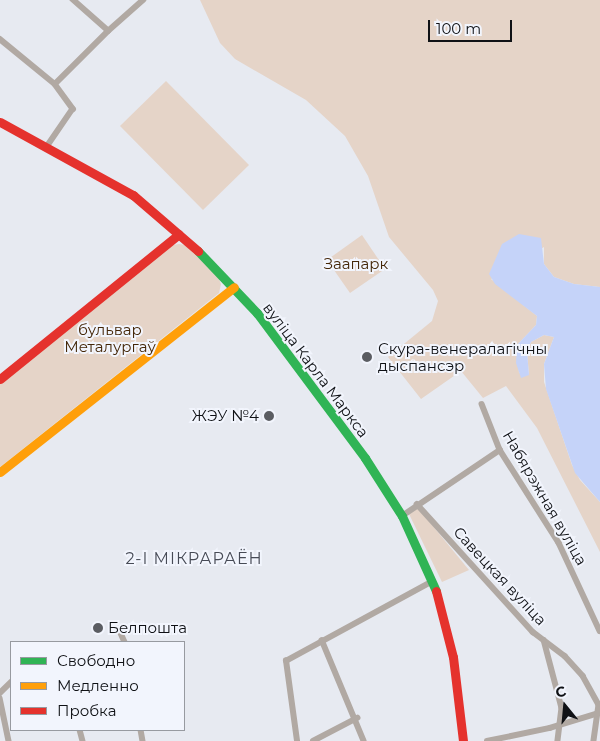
<!DOCTYPE html>
<meta charset="utf-8">
<style>
body{margin:0}
#map{position:relative;width:600px;height:741px;overflow:hidden;background:#e7eaf1;font-family:Montserrat,sans-serif}
div>[style]{position:absolute}
.green>*{inset:0;background:#e5d4c8}
.water>*{inset:0;background:#c5d3f9}
.street>*{height:5.5px;margin:-2.75px;padding:0 2.75px;transform-origin:2.75px;border-radius:2.75px;background:#b1a9a3}
.fast>*{height:9px;margin:-4.5px;padding:0 4.5px;transform-origin:4.5px;border-radius:4.5px;background:#30b455}
.slow>*{height:9px;margin:-4.5px;padding:0 4.5px;transform-origin:4.5px;border-radius:4.5px;background:#ff9f0a}
.jam>*{height:9px;margin:-4.5px;padding:0 4.5px;transform-origin:4.5px;border-radius:4.5px;background:#e5322d}
.dots>*{width:14px;height:14px;translate:-50% -50%;box-sizing:border-box;border:2px solid #f2f5fd;border-radius:50%}
span{translate:-50% -50%;white-space:nowrap;text-align:center;line-height:1.15;-webkit-text-stroke:4px #f2f5fd;paint-order:stroke}
.park-label{font-size:15px;color:#442607}
.poi-label{font-size:15px;color:#0f1115}
.left{translate:0 -50%;text-align:left}
.right{translate:-100% -50%;text-align:right}
.street-label{font-size:15px;color:#0f1115}
.neighbourhood-label{font-size:16px;color:#474b56;letter-spacing:1px}
.legend{position:absolute;left:10px;top:641px;width:175px;height:90px;box-sizing:border-box;background:#f2f5fd;border:1px solid #979aa0;margin:0;padding:6px 9px;list-style:none;font-size:15px;color:#0f1115}
.legend li{display:flex;align-items:center;gap:10px;height:25px}
.legend b{width:25px;border:1px solid #979aa0}
.north{position:absolute;left:540px;top:681px;width:50px;height:50px;-webkit-text-stroke:4px #f2f5fd;paint-order:stroke;rotate:343deg;font-size:14px;font-weight:700;line-height:20px;text-align:center;color:#0f1115}
.north::after{content:'';display:block;margin:auto;width:18px;height:22px;background:#0f1115;clip-path:polygon(50% 0,100% 100%,50% 72%,0 100%)}
.scale{position:absolute;left:428px;top:20px;width:84px;height:22px;box-sizing:border-box;border:2px solid #0f1115;border-top:0;padding-left:6px;font-size:15px;line-height:18px;white-space:nowrap;color:#0f1115;-webkit-text-stroke:4px #f2f5fd;paint-order:stroke}
</style>
<div id="map">
<div class="green">
<div style="clip-path:polygon(200px 0,600px 0,600px 287px,574px 284px,554px 277px,544px 264px,544px 247px,491px 279px,537px 316px,536px 325px,517px 345px,519px 373px,529px 375px,527px 352px,531px 342px,544px 335px,554px 337px,544px 364px,544px 382px,572px 465px,580px 480px,600px 502px,600px 552px,537px 428px,506px 386px,483px 398px,461px 371px,421px 399px,388px 357px,432px 321px,438px 301px,433px 290px,389px 237px,368px 176px,345px 136px,306px 100px,235px 59px,220px 43px)"></div>
<div style="clip-path:polygon(166px 81px,249px 165px,203px 210px,120px 126px)"></div>
<div style="clip-path:polygon(362px 235px,385px 269px,350px 293px,327px 260px)"></div>
<div style="clip-path:polygon(179px 244px,185px 245px,217px 275px,221px 284px,219px 293px,0 467px,0 382px,173px 245px)"></div>
<div style="clip-path:polygon(418px 508px,469px 570px,442px 582px,409px 514px)"></div>
</div>
<div class="water">
<div style="clip-path:polygon(519px 234px,541px 238px,544px 264px,554px 277px,574px 284px,600px 287px,600px 502px,575px 473px,546px 389px,544px 364px,554px 337px,544px 335px,531px 342px,527px 352px,529px 375px,521px 378px,516px 363px,517px 345px,536px 325px,537px 316px,495px 284px,489px 274px,502px 244px)"></div>
</div>
<div class="street">
<div style="left:108px;top:31px;width:47px;rotate:-41.5deg"></div>
<div style="left:0;top:39px;width:71px;rotate:39.3deg"></div>
<div style="left:55px;top:84px;width:31px;rotate:54deg"></div>
<div style="left:73px;top:109px;width:46px;rotate:124.4deg"></div>
<div style="left:55px;top:84px;width:75px;rotate:-45deg"></div>
<div style="left:108px;top:31px;width:47px;rotate:-138.5deg"></div>
<div style="left:482px;top:404px;width:49px;rotate:68.6deg"></div>
<div style="left:500px;top:450px;width:110px;rotate:57.6deg"></div>
<div style="left:559px;top:543px;width:97px;rotate:65deg"></div>
<div style="left:417px;top:504px;width:173px;rotate:47.8deg"></div>
<div style="left:533px;top:632px;width:40px;rotate:37deg"></div>
<div style="left:565px;top:656px;width:27px;rotate:48deg"></div>
<div style="left:583px;top:676px;width:33px;rotate:61deg"></div>
<div style="left:599px;top:705px;width:36px;rotate:98deg"></div>
<div style="left:402px;top:516px;width:118px;rotate:-34deg"></div>
<div style="left:120px;top:631px;width:12px;rotate:66deg"></div>
<div style="left:322px;top:640px;width:109px;rotate:67.4deg"></div>
<div style="left:544px;top:640px;width:70px;rotate:75.2deg"></div>
<div style="left:562px;top:708px;width:33px;rotate:97deg"></div>
<div style="left:0;top:693px;width:16px;rotate:-45deg"></div>
<div style="left:0;top:698px;width:44px;rotate:78.2deg"></div>
<div style="left:80px;top:730px;width:11px;rotate:75deg"></div>
<div style="left:141px;top:730px;width:11px;rotate:80deg"></div>
<div style="left:297px;top:741px;width:81px;rotate:-97.8deg"></div>
<div style="left:286px;top:661px;width:167px;rotate:-28.6deg"></div>
<div style="left:313px;top:741px;width:50px;rotate:-27.6deg"></div>
<div style="left:487px;top:741px;width:64px;rotate:-11.7deg"></div>
<div style="left:550px;top:728px;width:51px;rotate:-17deg"></div>
</div>
<div class="fast">
<div style="left:198px;top:251px;width:86px;rotate:46.4deg"></div>
<div style="left:257px;top:313px;width:181px;rotate:53.3deg"></div>
<div style="left:365px;top:458px;width:69px;rotate:57.5deg"></div>
<div style="left:402px;top:516px;width:82px;rotate:65.6deg"></div>
</div>
<div class="slow">
<div style="left:0;top:472px;width:298px;rotate:-38.3deg"></div>
</div>
<div class="jam">
<div style="left:0;top:122px;width:152px;rotate:28.8deg"></div>
<div style="left:133px;top:195px;width:86px;rotate:40.7deg"></div>
<div style="left:0;top:379px;width:230px;rotate:-39deg"></div>
<div style="left:436px;top:591px;width:68px;rotate:75.6deg"></div>
<div style="left:453px;top:657px;width:85px;rotate:83.2deg"></div>
</div>
<div class="dots">
<div style="left:367px;top:357px;background:#5b5d62"></div>
<div style="left:269px;top:416px;background:#5b5d62"></div>
<div style="left:98px;top:628px;background:#5b5d62"></div>
</div>
<div class="park-label">
<span style="left:356px;top:264px">Заапарк</span>
<span style="left:110px;top:338px">бульвар<br>Металургаў</span>
</div>
<div class="poi-label">
<span class="left" style="left:378px;top:357px">Скура-венералагічны<br>дыспансэр</span>
<span class="right" style="left:259px;top:416px">ЖЭУ №4</span>
<span class="left" style="left:108px;top:628px">Белпошта</span>
</div>
<div class="street-label">
<span style="left:316px;top:370px;rotate:53deg">вуліца Карла Маркса</span>
<span style="left:545px;top:498px;rotate:60deg">Набярэжная вуліца</span>
<span style="left:500px;top:576px;rotate:47deg">Савецкая вуліца</span>
</div>
<div class="neighbourhood-label">
<span style="left:194px;top:559px">2-І МІКРАРАЁН</span>
</div>
<ul class="legend">
<li><b style="height:6px;background:#30b455"></b>Свободно</li>
<li><b style="height:6px;background:#ff9f0a"></b>Медленно</li>
<li><b style="height:6px;background:#e5322d"></b>Пробка</li>
</ul>
<div class="north">С</div>
<div class="scale">100 m</div>
</div>
